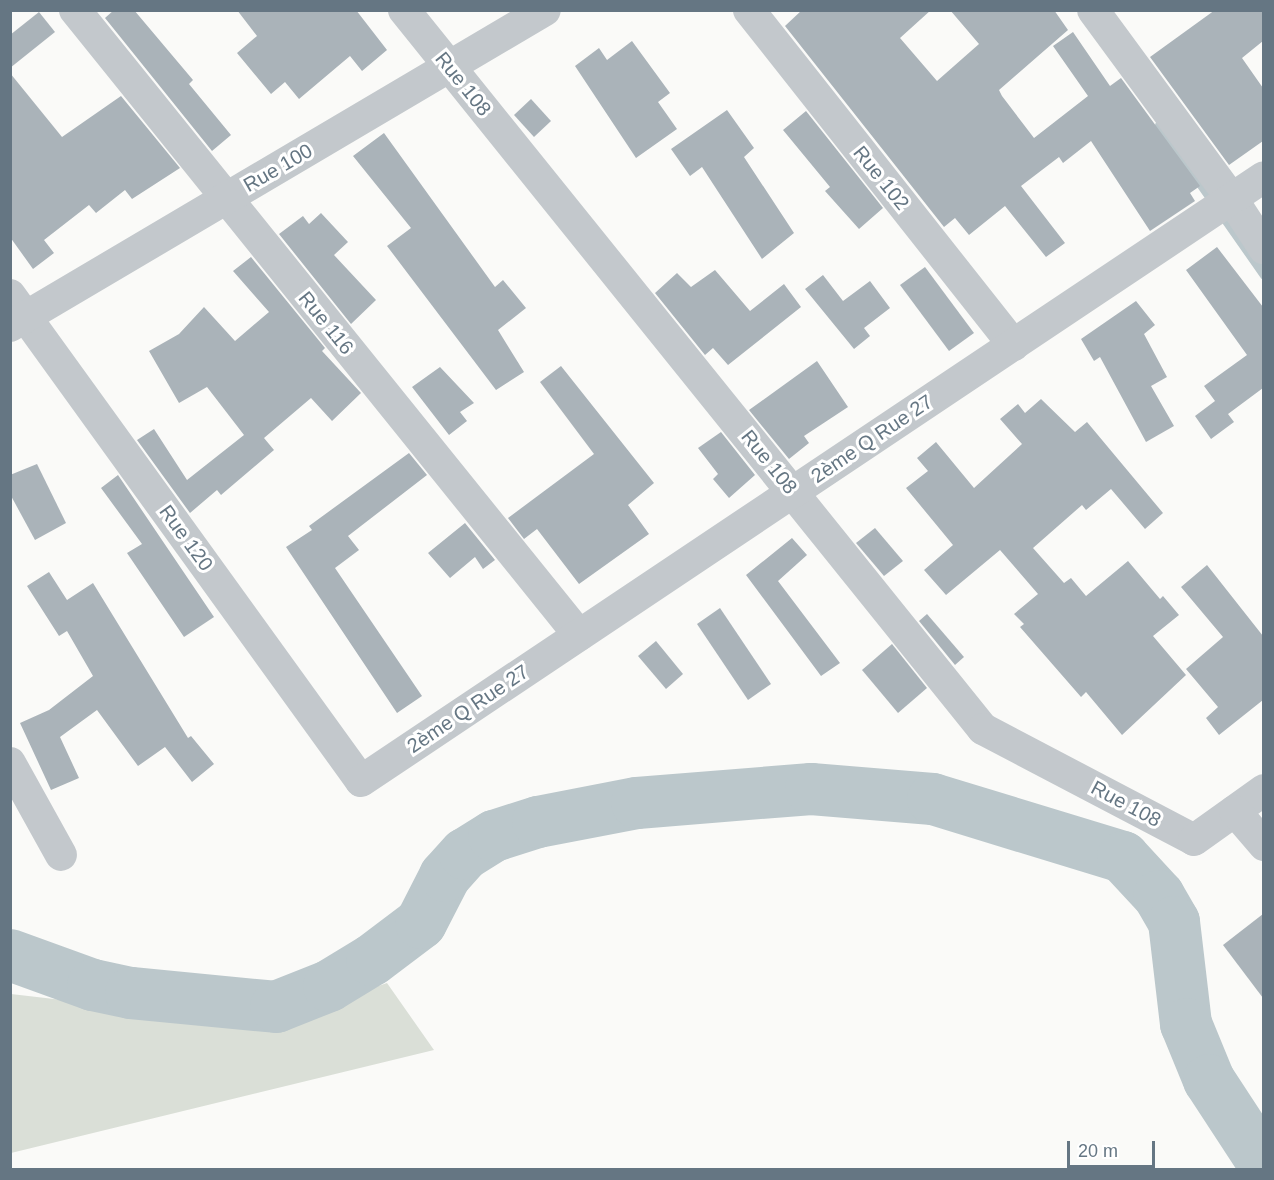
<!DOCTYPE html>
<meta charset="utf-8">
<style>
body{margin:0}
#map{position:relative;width:1274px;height:1180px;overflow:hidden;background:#fafaf8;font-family:Arial,sans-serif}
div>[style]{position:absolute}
.green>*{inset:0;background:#dadfd7}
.stream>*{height:9px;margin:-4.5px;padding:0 4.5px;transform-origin:4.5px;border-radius:4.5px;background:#bbc7cb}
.river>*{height:52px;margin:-26px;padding:0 26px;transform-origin:26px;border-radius:26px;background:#bbc7cb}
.building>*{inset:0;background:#aab3b9}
.minor>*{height:32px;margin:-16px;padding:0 16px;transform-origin:16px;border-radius:16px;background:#c3c8cc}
span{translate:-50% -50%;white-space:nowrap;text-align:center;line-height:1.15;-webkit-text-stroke:6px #fff;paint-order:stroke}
.street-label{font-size:20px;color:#657683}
.frame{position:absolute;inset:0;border:12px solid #657683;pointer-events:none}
.scale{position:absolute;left:1067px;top:1141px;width:88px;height:27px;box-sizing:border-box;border:3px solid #657683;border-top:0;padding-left:8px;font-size:18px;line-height:21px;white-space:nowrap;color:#657683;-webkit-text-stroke:4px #fff;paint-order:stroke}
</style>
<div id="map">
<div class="green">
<div style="clip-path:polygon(387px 983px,434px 1050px,11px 1153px,11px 994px,269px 1024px)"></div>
</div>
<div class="stream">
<div style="left:1159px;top:125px;width:183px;rotate:55deg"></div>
</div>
<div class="river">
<div style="left:10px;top:955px;width:88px;rotate:19.9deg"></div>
<div style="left:93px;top:985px;width:39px;rotate:12deg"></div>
<div style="left:131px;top:993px;width:146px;rotate:5.5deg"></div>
<div style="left:276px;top:1007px;width:57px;rotate:-21.6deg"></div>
<div style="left:329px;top:986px;width:50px;rotate:-31.2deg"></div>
<div style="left:372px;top:960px;width:61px;rotate:-37.1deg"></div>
<div style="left:421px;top:923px;width:53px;rotate:-62.9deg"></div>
<div style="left:445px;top:876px;width:30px;rotate:-48deg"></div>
<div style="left:465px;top:854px;width:34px;rotate:-32deg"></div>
<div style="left:494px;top:836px;width:46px;rotate:-17.7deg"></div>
<div style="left:538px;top:822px;width:101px;rotate:-10.9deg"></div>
<div style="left:637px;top:803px;width:175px;rotate:-4.6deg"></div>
<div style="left:811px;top:789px;width:122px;rotate:4.7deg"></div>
<div style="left:933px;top:799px;width:199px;rotate:17deg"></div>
<div style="left:1123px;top:857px;width:53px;rotate:47.3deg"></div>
<div style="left:1159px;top:896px;width:30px;rotate:60deg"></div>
<div style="left:1174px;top:922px;width:103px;rotate:83.3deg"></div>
<div style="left:1186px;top:1024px;width:61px;rotate:67.7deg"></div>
<div style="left:1209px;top:1080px;width:100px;rotate:56.8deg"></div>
</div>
<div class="building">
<div style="clip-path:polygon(114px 10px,134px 10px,193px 80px,189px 84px,231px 135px,212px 151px,105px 18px)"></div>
<div style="clip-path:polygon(237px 10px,356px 10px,387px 50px,362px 71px,350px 56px,299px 99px,285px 82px,271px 94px,237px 53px,257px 36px)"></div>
<div style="clip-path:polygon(802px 10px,931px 10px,900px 38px,937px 81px,979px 44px,950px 10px,1054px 10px,1068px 30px,999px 90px,1002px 96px,1034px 138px,1088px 96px,1053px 46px,1073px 32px,1110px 86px,1121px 78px,1200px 186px,1190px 193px,1195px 201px,1150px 231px,1091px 141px,1063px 163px,1059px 157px,1021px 186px,1065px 243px,1046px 257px,1005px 206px,969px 235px,955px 218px,944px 227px,785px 26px)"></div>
<div style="clip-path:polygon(1215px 10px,1263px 10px,1263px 41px,1242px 58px,1263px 88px,1263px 141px,1229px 165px,1150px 57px)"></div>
<div style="clip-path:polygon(39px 12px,55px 32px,10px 68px,10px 35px)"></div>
<div style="clip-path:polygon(632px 41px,670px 93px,658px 102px,677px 129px,636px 158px,575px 66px,599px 48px,607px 60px)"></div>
<div style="clip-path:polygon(10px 73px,62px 137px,121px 96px,180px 168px,132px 199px,125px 190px,96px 213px,89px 205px,44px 240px,54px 253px,33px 269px,10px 237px)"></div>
<div style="clip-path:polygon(531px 99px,551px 121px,534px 137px,514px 115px)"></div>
<div style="clip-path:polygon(727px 110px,754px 148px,744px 157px,794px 233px,762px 259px,702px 167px,690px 176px,671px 149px)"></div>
<div style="clip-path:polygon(806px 111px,883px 208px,859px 229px,825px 191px,830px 187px,783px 130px)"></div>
<div style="clip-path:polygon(384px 133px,495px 287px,503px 280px,526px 308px,498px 330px,524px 372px,496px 390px,387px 246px,411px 228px,353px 156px)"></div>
<div style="clip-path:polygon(321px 213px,348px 242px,334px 255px,376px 300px,351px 324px,279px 234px,303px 216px,309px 224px)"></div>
<div style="clip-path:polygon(1217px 247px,1263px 307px,1263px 388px,1228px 414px,1234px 422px,1211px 439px,1195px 416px,1215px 401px,1204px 386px,1247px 355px,1186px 270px)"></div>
<div style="clip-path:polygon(251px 257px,325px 348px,322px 351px,361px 393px,332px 421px,311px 398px,264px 438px,274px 450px,221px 495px,217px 490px,190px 513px,137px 440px,154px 429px,187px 480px,244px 435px,207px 387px,179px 403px,149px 351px,179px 334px,204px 307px,235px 341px,269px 312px,233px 271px)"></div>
<div style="clip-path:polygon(925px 267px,974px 333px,949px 351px,900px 285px)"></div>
<div style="clip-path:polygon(715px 270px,750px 311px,784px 284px,801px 307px,728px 365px,713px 348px,705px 355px,655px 293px,677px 273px,691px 287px)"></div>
<div style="clip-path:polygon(823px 275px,843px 301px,870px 281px,890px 308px,864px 328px,870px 336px,854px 349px,805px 289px)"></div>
<div style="clip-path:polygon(1136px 301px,1155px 325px,1144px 334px,1167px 377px,1151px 386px,1174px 426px,1146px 442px,1100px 357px,1094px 361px,1081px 339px)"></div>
<div style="clip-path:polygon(817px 361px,848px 407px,804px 436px,809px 443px,789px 459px,749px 410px)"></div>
<div style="clip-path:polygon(561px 366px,654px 483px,628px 505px,649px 534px,579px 584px,537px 529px,524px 539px,508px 518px,594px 454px,540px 382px)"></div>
<div style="clip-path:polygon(440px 367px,474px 403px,460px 412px,467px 421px,449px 435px,412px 387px)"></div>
<div style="clip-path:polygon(1041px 399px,1075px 432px,1087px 422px,1163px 513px,1145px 529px,1111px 489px,1086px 510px,1082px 505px,1033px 548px,1064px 583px,1071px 578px,1086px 596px,1128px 561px,1160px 599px,1163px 596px,1179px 615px,1153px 636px,1186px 675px,1122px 735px,1086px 692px,1081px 697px,1020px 627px,1024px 624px,1014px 614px,1038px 594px,1000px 550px,946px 595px,924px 570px,953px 545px,906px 488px,928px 471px,917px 458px,936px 442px,974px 488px,1022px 444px,1000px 419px,1018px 404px,1025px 413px)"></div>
<div style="clip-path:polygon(721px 432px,755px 475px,729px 498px,713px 479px,718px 474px,698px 448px)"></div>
<div style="clip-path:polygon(409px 453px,427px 475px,348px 536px,359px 550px,335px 568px,422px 696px,397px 713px,286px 547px,312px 530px,309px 526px)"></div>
<div style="clip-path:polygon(37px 464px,66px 523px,35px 540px,10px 494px,10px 475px)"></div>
<div style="clip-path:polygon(118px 475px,214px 617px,184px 637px,127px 553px,142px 544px,101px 488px)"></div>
<div style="clip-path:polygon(465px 523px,495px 560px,483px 569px,475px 557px,450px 578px,428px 553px)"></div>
<div style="clip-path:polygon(875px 528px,903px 561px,884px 576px,856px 543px)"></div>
<div style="clip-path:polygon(792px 538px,807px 555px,778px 581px,840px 663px,821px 676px,746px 575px)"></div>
<div style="clip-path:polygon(1207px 565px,1263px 636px,1263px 700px,1219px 735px,1206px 718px,1218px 707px,1186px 669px,1223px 637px,1181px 587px)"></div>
<div style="clip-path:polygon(49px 572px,67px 600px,93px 583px,188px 738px,191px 736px,214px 764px,192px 782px,165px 747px,138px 766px,97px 710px,60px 737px,79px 778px,51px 790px,20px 723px,49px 710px,93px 676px,67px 631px,59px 636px,27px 586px)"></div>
<div style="clip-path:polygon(720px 608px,771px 684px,748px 700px,697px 624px)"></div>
<div style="clip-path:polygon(927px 614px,964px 657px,955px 665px,919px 621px)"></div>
<div style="clip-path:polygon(656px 641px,683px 674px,666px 689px,638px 656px)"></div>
<div style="clip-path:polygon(892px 644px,927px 688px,898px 713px,862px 670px)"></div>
<div style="clip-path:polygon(1263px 914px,1263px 998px,1223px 945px)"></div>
</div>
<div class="minor">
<div style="left:75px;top:10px;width:803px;rotate:51.12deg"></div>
<div style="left:404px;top:10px;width:923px;rotate:51.16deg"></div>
<div style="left:983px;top:729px;width:238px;rotate:27.7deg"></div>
<div style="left:1194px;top:840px;width:86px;rotate:-35.5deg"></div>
<div style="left:749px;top:10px;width:427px;rotate:51.7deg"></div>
<div style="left:1093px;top:10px;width:235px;rotate:53.7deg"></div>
<div style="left:1232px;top:199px;width:59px;rotate:56.9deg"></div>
<div style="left:10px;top:295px;width:599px;rotate:54.16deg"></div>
<div style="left:361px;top:781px;width:1086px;rotate:-33.78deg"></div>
<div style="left:10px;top:326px;width:621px;rotate:-30.57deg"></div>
<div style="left:10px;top:763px;width:105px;rotate:61deg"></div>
<div style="left:1235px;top:811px;width:45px;rotate:49.5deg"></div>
</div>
<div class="street-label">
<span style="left:463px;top:84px;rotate:51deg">Rue 108</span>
<span style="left:278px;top:168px;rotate:-30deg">Rue 100</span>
<span style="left:881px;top:178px;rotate:51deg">Rue 102</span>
<span style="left:326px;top:323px;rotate:51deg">Rue 116</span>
<span style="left:872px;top:439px;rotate:-34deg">2ème Q Rue 27</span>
<span style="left:769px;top:462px;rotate:51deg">Rue 108</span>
<span style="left:186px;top:538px;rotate:54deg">Rue 120</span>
<span style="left:468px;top:709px;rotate:-34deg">2ème Q Rue 27</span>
<span style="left:1126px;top:804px;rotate:28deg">Rue 108</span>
</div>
<div class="frame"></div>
<div class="scale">20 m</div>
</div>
